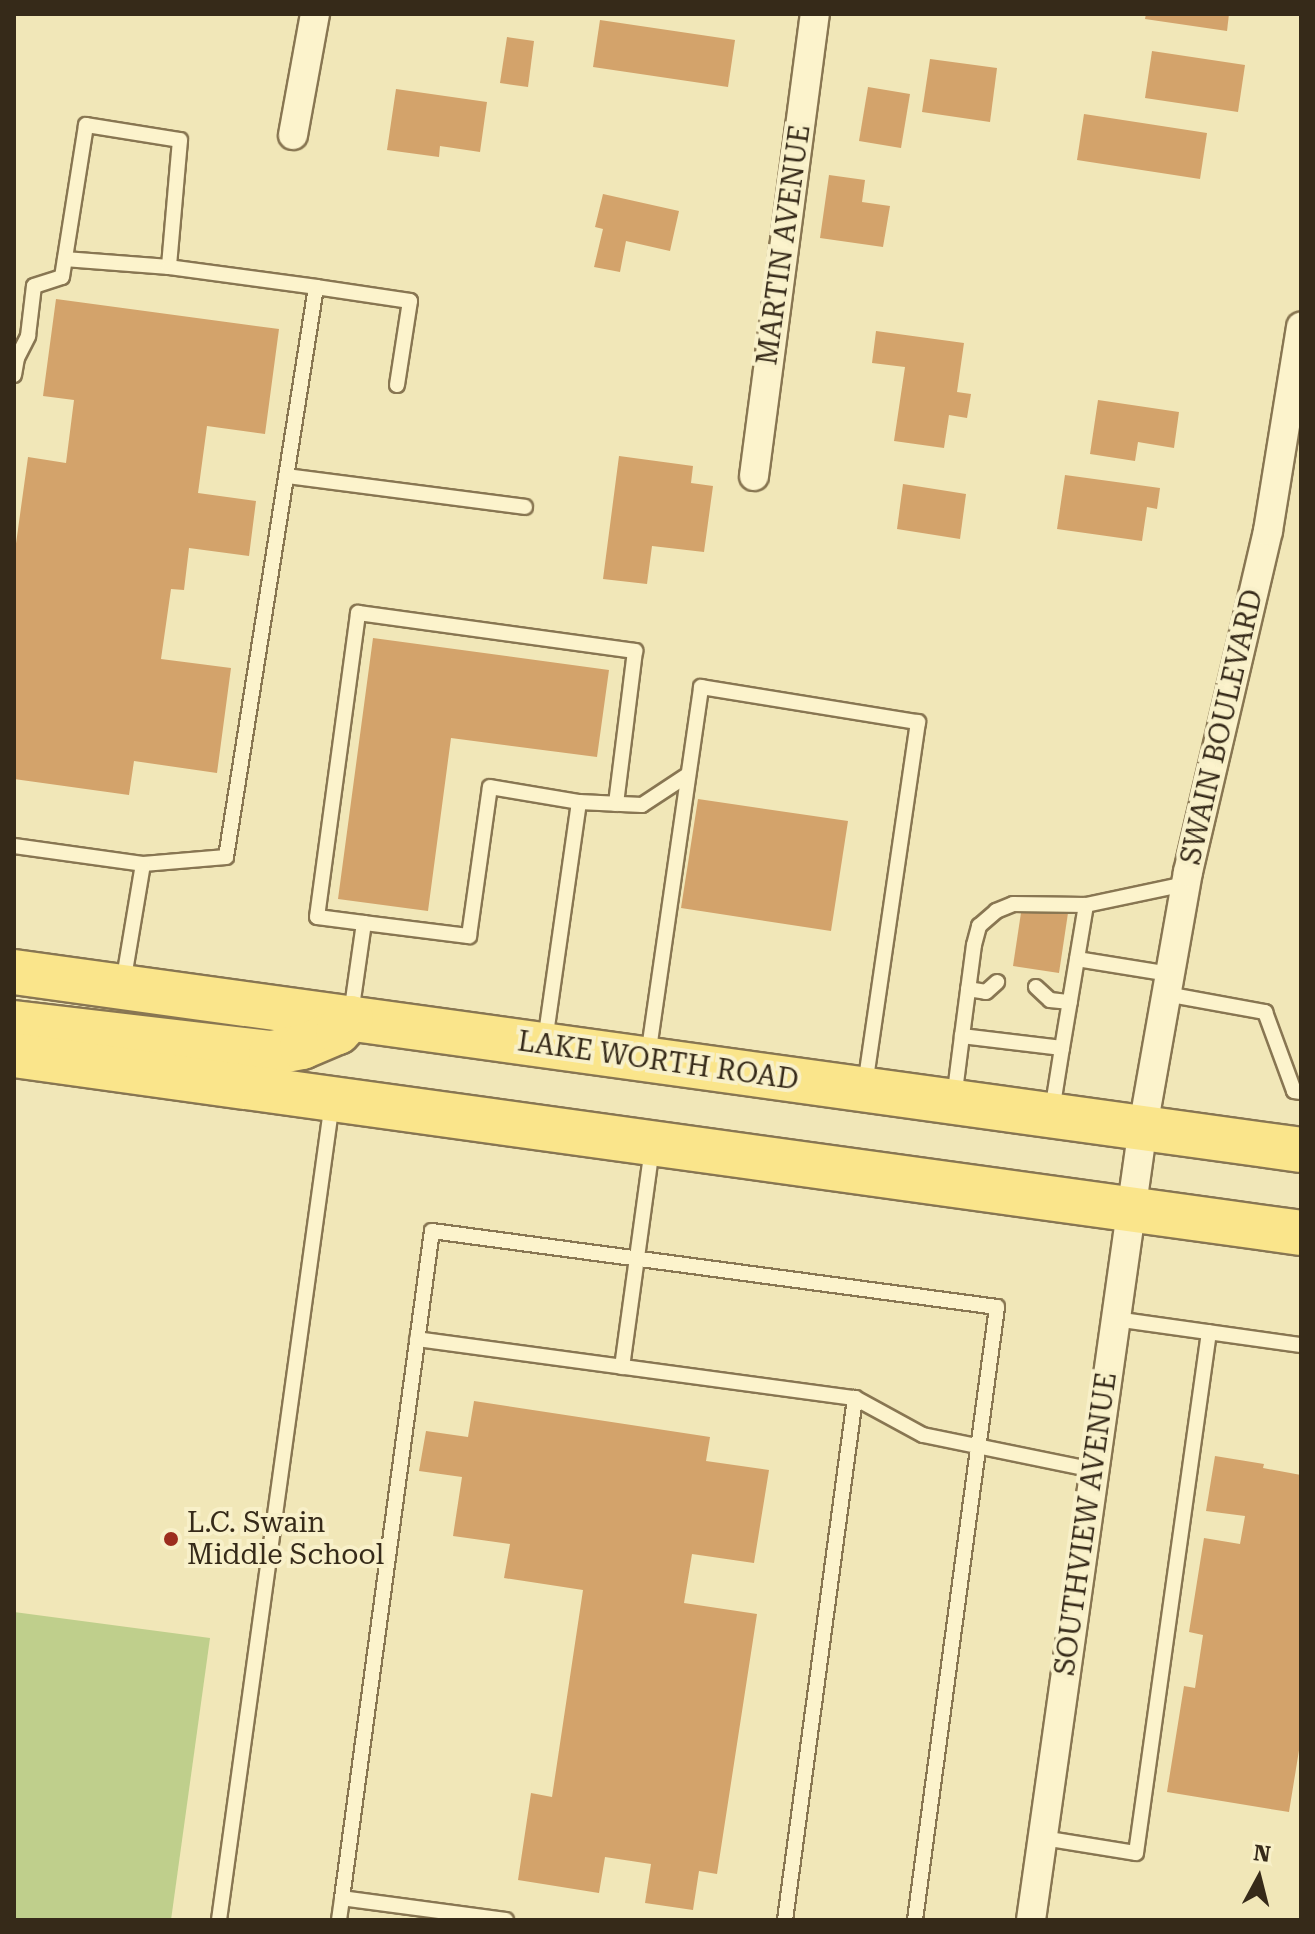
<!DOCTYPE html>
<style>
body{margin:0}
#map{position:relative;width:1315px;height:1934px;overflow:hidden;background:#f1e7b8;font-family:"Roboto Serif",serif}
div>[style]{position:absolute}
.green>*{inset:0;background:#bfcf8c}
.building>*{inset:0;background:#d3a36b}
.roads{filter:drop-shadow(2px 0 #887652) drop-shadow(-2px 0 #887652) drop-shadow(0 2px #887652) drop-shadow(0 -2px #887652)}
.lane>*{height:14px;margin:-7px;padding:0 7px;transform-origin:7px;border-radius:7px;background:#fcf3cc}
.street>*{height:28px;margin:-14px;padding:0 14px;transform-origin:14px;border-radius:14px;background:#fcf3cc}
.primary>*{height:44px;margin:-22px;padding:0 22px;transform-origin:22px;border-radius:22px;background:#fae58b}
.dots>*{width:22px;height:22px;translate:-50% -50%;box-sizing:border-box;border:4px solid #f8f0c9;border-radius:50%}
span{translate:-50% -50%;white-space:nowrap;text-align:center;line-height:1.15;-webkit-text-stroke:8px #f8f0c9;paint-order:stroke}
.street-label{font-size:28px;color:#362a19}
.poi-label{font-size:28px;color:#362a19}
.left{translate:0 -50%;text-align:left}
.frame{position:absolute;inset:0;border:16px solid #362a19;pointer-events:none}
.north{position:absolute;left:1219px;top:1838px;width:80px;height:80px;-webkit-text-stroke:6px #f8f0c9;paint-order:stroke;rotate:7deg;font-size:22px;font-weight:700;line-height:32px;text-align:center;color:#362a19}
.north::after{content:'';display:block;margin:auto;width:28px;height:36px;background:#362a19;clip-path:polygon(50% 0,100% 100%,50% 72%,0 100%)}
</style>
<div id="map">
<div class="green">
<div style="clip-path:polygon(14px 1612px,210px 1638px,171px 1920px,14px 1920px)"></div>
</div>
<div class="building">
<div style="clip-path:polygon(1146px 14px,1229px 14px,1227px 31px,1145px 19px)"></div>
<div style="clip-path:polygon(600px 20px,735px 40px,728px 87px,593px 67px)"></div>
<div style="clip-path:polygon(507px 37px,534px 41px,528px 87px,500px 83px)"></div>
<div style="clip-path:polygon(1152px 51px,1245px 65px,1238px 112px,1145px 98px)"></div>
<div style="clip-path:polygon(930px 59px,997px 68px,990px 122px,922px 112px)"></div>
<div style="clip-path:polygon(868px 87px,910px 94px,901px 148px,859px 141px)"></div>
<div style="clip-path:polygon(396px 89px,487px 102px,480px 152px,440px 146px,439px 157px,387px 150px)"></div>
<div style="clip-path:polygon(1084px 114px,1207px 133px,1200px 179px,1077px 160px)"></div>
<div style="clip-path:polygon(829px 175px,865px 180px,862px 202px,890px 206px,883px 247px,820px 238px)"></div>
<div style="clip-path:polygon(603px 194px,679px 211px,670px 251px,626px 241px,620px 272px,594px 267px,603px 229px,595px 227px)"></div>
<div style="clip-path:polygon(56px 299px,279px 329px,265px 434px,207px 426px,198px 493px,256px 501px,249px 556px,189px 548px,184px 590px,171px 589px,161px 659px,231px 668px,217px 773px,134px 761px,129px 795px,14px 779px,14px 558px,28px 457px,66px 463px,74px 400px,43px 396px)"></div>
<div style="clip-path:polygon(876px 331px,964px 343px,957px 392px,971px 394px,967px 418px,949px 415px,944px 448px,894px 441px,905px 367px,872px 363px)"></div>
<div style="clip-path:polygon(1098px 400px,1179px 412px,1174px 448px,1138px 442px,1135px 461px,1090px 454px)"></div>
<div style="clip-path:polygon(619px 456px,693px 466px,691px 483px,713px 486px,704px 552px,652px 546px,647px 584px,603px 579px)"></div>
<div style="clip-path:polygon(1065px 475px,1160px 488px,1157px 509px,1147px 507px,1142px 541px,1057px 529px)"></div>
<div style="clip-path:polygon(903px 484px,966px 494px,960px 539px,897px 529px)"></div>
<div style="clip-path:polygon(373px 638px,609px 670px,597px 757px,451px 738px,428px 911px,338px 899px)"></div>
<div style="clip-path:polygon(698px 799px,848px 821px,831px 931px,681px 908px)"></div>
<div style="clip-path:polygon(1022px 906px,1068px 913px,1059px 973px,1013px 966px)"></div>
<div style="clip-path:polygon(474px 1401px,710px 1437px,706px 1461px,769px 1470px,754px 1563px,692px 1554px,684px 1603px,757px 1614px,717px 1874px,699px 1871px,693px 1910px,645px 1903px,651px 1864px,605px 1857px,599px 1893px,518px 1880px,531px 1793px,552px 1797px,583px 1590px,504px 1578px,510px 1544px,453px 1536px,462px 1477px,419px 1471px,426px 1431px,468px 1437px)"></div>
<div style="clip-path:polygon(1215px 1456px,1264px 1464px,1263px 1468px,1301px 1475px,1301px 1738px,1289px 1812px,1167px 1792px,1184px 1686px,1195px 1688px,1203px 1635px,1189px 1632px,1204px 1538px,1240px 1544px,1245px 1516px,1206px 1511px)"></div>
</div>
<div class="roads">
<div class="lane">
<div style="left:65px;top:259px;width:104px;rotate:4.4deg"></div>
<div style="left:316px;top:287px;width:95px;rotate:8.5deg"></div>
<div style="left:410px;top:301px;width:85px;rotate:98.8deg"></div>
<div style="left:14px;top:375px;width:17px;rotate:-80deg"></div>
<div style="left:17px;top:358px;width:25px;rotate:-63deg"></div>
<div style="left:28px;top:336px;width:50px;rotate:-83.2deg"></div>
<div style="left:34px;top:286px;width:29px;rotate:-18deg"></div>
<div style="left:62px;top:277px;width:154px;rotate:-81deg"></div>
<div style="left:86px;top:125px;width:95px;rotate:9.1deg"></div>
<div style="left:180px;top:140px;width:127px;rotate:95deg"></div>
<div style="left:169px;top:267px;width:148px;rotate:7.7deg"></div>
<div style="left:316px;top:287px;width:577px;rotate:98.97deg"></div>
<div style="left:226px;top:857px;width:83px;rotate:175.2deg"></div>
<div style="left:143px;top:864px;width:121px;rotate:99.5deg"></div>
<div style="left:287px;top:476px;width:240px;rotate:7.4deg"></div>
<div style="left:14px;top:846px;width:130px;rotate:7.9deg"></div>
<div style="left:1086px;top:905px;width:145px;rotate:99.5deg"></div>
<div style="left:1062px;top:1048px;width:101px;rotate:-173.2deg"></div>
<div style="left:962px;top:1036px;width:92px;rotate:-82.5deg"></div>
<div style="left:974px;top:945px;width:20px;rotate:-75deg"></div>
<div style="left:979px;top:926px;width:23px;rotate:-41deg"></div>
<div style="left:996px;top:911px;width:18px;rotate:-22deg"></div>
<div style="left:1013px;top:904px;width:73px;rotate:0.8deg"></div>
<div style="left:1086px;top:905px;width:102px;rotate:-11.9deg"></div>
<div style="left:364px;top:923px;width:47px;rotate:-172.7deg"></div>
<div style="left:317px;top:917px;width:307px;rotate:-82.3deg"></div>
<div style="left:358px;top:613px;width:280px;rotate:7.8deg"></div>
<div style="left:635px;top:651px;width:154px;rotate:97.1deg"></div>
<div style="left:1077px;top:959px;width:94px;rotate:9.2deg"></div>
<div style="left:1036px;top:987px;width:19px;rotate:43deg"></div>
<div style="left:1050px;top:1000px;width:20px;rotate:6deg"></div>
<div style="left:968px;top:989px;width:18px;rotate:9deg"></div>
<div style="left:986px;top:992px;width:15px;rotate:-42deg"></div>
<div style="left:1166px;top:994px;width:101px;rotate:10.3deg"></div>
<div style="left:1265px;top:1012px;width:84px;rotate:69.8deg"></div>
<div style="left:1294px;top:1091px;width:7px;rotate:8deg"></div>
<div style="left:351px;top:1014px;width:92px;rotate:-81.9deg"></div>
<div style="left:364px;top:923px;width:106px;rotate:7.1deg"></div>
<div style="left:469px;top:936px;width:150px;rotate:-82deg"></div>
<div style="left:490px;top:787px;width:90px;rotate:9.6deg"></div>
<div style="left:545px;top:1041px;width:241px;rotate:-81.9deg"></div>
<div style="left:579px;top:802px;width:63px;rotate:2.7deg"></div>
<div style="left:642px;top:805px;width:53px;rotate:-33.4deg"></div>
<div style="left:648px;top:1056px;width:373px;rotate:-81.8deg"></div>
<div style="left:701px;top:687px;width:220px;rotate:9.2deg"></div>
<div style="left:918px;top:722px;width:367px;rotate:98.3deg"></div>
<div style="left:954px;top:1099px;width:64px;rotate:-82.8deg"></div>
<div style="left:1052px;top:1111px;width:64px;rotate:-81deg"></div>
<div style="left:1115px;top:1319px;width:188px;rotate:8deg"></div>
<div style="left:417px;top:1339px;width:442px;rotate:7.7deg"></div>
<div style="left:855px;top:1398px;width:77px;rotate:28.6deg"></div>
<div style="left:923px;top:1435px;width:175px;rotate:11.6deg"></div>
<div style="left:622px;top:1367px;width:222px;rotate:-82.2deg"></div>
<div style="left:1043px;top:1838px;width:94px;rotate:9.2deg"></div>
<div style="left:1136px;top:1853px;width:526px;rotate:-82.02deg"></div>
<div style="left:219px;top:1920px;width:825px;rotate:-82.13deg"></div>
<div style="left:339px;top:1920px;width:22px;rotate:-82deg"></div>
<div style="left:506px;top:1920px;width:165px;rotate:-172.4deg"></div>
<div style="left:342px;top:1898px;width:673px;rotate:-82.32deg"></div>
<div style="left:432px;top:1231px;width:570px;rotate:7.66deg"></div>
<div style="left:997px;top:1307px;width:618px;rotate:97.62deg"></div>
<div style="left:785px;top:1920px;width:527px;rotate:-82.36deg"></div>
</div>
<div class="street">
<div style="left:293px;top:135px;width:123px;rotate:-79.7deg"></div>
<div style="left:754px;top:476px;width:466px;rotate:-82.5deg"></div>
<div style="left:1031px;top:1920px;width:801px;rotate:-81.96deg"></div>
<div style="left:1143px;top:1127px;width:259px;rotate:-80deg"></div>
<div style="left:1188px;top:872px;width:350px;rotate:-76.8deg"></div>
<div style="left:1268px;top:531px;width:207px;rotate:-80.8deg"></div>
</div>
<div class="primary">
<div style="left:14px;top:972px;width:1299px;rotate:7.87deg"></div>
<div style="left:14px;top:1023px;width:259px;rotate:6.7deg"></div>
<div style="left:271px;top:1053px;width:32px;rotate:-11deg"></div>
<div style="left:302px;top:1047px;width:39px;rotate:-23deg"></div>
<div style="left:338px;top:1032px;width:19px;rotate:-47deg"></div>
<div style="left:14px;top:1055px;width:1299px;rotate:7.87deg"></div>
</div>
</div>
<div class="dots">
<div style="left:171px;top:1539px;background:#9c2d1e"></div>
</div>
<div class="street-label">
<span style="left:784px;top:245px;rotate:-82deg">MARTIN AVENUE</span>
<span style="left:1222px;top:727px;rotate:-77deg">SWAIN BOULEVARD</span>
<span style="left:658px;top:1061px;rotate:8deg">LAKE WORTH ROAD</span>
<span style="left:1086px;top:1524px;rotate:-82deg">SOUTHVIEW AVENUE</span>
</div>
<div class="poi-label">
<span class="left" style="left:187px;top:1539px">L.C. Swain<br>Middle School</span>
</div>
<div class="frame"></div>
<div class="north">N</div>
</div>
